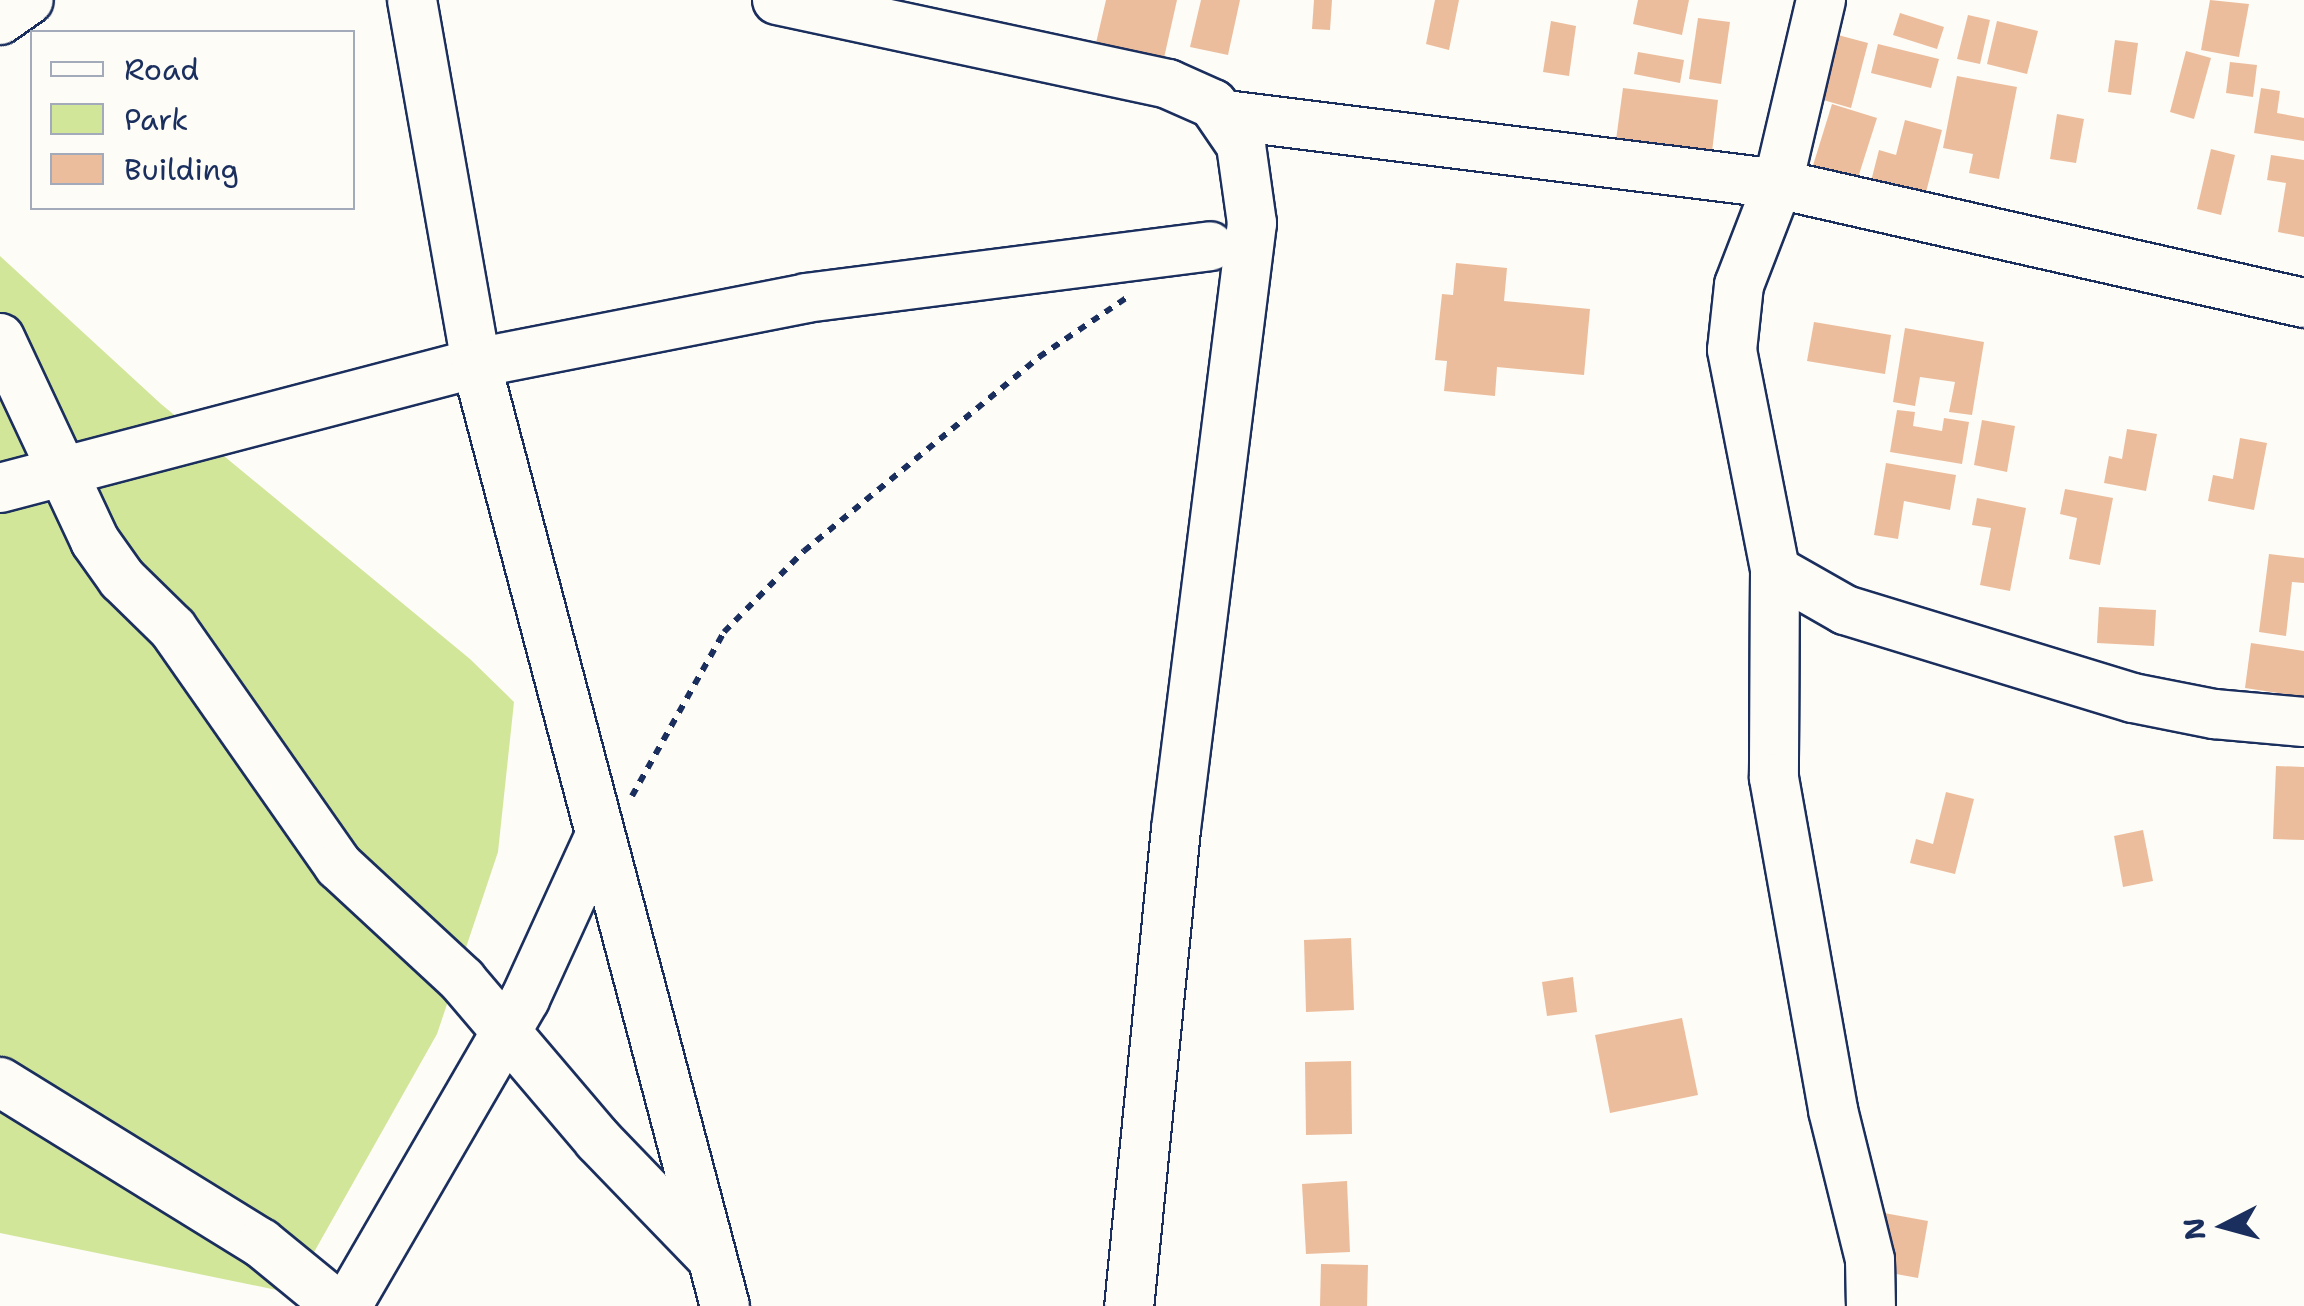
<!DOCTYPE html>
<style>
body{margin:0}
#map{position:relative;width:2304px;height:1306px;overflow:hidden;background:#fdfcf7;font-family:"Shantell Sans",sans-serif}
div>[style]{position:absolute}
.green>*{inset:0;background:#d2e69a}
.building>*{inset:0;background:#ecbd9c}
.path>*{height:6px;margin-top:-3px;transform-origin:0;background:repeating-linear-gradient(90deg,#1b2f5e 0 8px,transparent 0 16px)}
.roads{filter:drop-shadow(2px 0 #1b2f5e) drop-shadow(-2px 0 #1b2f5e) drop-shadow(0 2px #1b2f5e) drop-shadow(0 -2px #1b2f5e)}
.minor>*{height:48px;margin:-24px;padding:0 24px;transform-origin:24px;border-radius:24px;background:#fdfcf7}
span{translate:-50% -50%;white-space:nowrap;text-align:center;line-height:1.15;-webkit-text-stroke:8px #fdfcf7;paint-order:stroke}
.legend{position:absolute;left:30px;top:30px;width:325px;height:180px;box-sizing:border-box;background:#fdfcf7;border:2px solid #a3aaba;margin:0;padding:12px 18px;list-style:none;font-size:30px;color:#1b2f5e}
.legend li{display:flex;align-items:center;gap:20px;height:50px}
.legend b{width:50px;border:2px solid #a3aaba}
.north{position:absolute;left:2174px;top:1176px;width:100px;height:100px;-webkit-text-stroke:8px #fdfcf7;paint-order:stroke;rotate:264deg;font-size:28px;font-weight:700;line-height:40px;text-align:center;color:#1b2f5e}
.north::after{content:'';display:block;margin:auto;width:35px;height:45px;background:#1b2f5e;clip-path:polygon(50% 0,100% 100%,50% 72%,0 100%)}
</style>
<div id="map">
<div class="green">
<div style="clip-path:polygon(0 256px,161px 404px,470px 659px,514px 702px,498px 852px,437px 1034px,291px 1293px,0 1233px)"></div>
</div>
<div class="building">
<div style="clip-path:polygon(1106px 0,1177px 0,1164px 58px,1096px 43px)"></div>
<div style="clip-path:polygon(1201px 0,1240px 0,1228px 55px,1190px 47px)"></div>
<div style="clip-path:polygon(1314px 0,1332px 0,1330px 30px,1312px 29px)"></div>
<div style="clip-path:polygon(1435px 0,1459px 0,1449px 50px,1426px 44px)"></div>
<div style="clip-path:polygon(1638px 0,1689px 0,1682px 35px,1633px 24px)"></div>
<div style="clip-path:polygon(2210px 0,2249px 4px,2239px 57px,2201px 50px)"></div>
<div style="clip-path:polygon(1900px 13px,1944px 27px,1937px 49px,1893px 35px)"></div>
<div style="clip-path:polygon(1968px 15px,1990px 20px,1980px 64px,1957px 59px)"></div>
<div style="clip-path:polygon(1698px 18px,1730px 22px,1721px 84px,1689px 79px)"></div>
<div style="clip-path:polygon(1551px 21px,1576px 26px,1569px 76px,1543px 72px)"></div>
<div style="clip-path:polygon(1997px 21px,2038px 31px,2027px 74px,1987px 64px)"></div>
<div style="clip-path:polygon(1823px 31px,1868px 43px,1851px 108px,1806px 95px)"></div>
<div style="clip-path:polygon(2115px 40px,2138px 43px,2131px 95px,2108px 92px)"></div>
<div style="clip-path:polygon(1878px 44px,1939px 59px,1931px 88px,1871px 73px)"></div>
<div style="clip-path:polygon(2186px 51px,2211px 58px,2194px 119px,2170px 112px)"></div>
<div style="clip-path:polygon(1638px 52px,1684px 60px,1680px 83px,1634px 74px)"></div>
<div style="clip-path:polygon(2230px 62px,2257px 65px,2253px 97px,2226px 93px)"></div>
<div style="clip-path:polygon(1957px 76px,2017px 87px,1999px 179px,1969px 173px,1973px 154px,1943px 148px)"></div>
<div style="clip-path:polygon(1623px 88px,1718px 100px,1712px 152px,1616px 140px)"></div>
<div style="clip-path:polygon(2261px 88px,2280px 91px,2277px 113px,2304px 118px,2304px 141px,2254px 133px)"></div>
<div style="clip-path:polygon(1832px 104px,1877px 118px,1855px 187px,1811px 172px)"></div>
<div style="clip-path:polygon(2057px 114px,2084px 119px,2076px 163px,2050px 159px)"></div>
<div style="clip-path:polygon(1905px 120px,1942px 130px,1923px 204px,1869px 189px,1879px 150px,1896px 155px)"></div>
<div style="clip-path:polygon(2211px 149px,2235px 155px,2221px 215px,2197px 209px)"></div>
<div style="clip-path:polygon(2271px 155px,2304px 160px,2304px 237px,2278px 232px,2286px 183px,2267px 180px)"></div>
<div style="clip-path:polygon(1456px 263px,1507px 268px,1504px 301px,1590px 309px,1584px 375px,1497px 367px,1495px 396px,1444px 391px,1447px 361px,1435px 360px,1442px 294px,1453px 295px)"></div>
<div style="clip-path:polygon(1814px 322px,1891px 335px,1885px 374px,1807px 361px)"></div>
<div style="clip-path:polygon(1905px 328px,1984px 342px,1972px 415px,1949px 412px,1955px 382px,1920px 377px,1915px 406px,1893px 402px)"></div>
<div style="clip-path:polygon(1897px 410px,1915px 412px,1913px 426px,1942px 431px,1944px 418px,1969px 422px,1962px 464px,1890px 452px)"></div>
<div style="clip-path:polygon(1982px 420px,2015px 426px,2007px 472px,1974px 465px)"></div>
<div style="clip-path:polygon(2127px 429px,2157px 434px,2146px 491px,2104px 483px,2109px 456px,2122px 459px)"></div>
<div style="clip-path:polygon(2240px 438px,2267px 443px,2254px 510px,2208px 501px,2213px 475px,2233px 479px)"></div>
<div style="clip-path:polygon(1886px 463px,1956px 475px,1950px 510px,1904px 501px,1898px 539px,1874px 535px)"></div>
<div style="clip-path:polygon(2065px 489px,2113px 498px,2100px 565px,2069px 559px,2077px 518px,2060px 514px)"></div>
<div style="clip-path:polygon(1977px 498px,2026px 508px,2010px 591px,1980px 585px,1991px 528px,1972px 525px)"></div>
<div style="clip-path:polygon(2269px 554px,2304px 558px,2304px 583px,2292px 582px,2286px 636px,2259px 632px)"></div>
<div style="clip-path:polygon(2099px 607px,2156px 610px,2154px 646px,2097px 643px)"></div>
<div style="clip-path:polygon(2251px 643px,2304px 651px,2304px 697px,2245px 688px)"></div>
<div style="clip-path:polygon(2276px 766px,2304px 767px,2304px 840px,2273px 839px)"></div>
<div style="clip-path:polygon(1946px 792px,1974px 799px,1955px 874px,1910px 863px,1916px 839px,1933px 844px)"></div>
<div style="clip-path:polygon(2143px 830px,2153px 881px,2123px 887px,2114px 836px)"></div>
<div style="clip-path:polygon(1351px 938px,1354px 1010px,1306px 1012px,1304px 940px)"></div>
<div style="clip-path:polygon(1573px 977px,1577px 1012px,1547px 1016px,1542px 982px)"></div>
<div style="clip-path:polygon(1682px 1018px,1698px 1095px,1610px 1113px,1595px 1035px)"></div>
<div style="clip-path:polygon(1351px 1061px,1352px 1134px,1306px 1135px,1305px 1062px)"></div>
<div style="clip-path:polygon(1347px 1181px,1350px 1252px,1306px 1254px,1302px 1184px)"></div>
<div style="clip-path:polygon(1884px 1213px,1928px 1221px,1918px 1278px,1874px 1270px)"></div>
<div style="clip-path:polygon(1321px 1264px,1368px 1265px,1367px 1306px,1320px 1306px)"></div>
</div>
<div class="path">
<div style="left:632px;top:796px;width:188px;rotate:-60.7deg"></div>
<div style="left:724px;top:632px;width:114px;rotate:-45.4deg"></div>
<div style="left:804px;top:551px;width:305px;rotate:-39.5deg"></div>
<div style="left:1039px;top:357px;width:105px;rotate:-34.1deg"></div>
</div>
<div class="roads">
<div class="minor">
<div style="left:412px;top:0;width:369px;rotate:80deg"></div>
<div style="left:476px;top:363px;width:975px;rotate:75.21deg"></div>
<div style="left:777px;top:0;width:400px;rotate:12.1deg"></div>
<div style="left:1168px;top:84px;width:49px;rotate:24deg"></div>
<div style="left:1213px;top:104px;width:50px;rotate:55.7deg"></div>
<div style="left:1241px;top:145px;width:79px;rotate:82deg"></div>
<div style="left:1252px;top:223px;width:611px;rotate:97.15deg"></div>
<div style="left:1176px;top:829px;width:479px;rotate:95.6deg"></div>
<div style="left:1821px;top:0;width:189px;rotate:103.2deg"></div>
<div style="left:1778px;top:184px;width:108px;rotate:111.1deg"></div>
<div style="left:1739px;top:285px;width:65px;rotate:96.1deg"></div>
<div style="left:1732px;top:350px;width:224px;rotate:78.9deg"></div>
<div style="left:1775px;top:570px;width:208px;rotate:90.3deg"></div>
<div style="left:1774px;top:778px;width:337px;rotate:79.9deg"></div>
<div style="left:1833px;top:1110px;width:154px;rotate:76.1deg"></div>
<div style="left:1870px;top:1260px;width:46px;rotate:88.8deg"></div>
<div style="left:0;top:20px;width:35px;rotate:-35deg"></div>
<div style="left:1225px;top:115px;width:557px;rotate:7.11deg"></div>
<div style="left:1778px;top:184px;width:539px;rotate:12.75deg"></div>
<div style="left:0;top:338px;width:224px;rotate:64.9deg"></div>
<div style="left:95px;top:541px;width:47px;rotate:54.6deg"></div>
<div style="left:122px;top:579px;width:71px;rotate:44.4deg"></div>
<div style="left:173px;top:629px;width:289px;rotate:55deg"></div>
<div style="left:339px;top:866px;width:168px;rotate:42.8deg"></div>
<div style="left:462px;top:980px;width:210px;rotate:49.6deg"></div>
<div style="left:598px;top:1140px;width:160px;rotate:46deg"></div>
<div style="left:0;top:488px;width:492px;rotate:-14.7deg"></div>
<div style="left:476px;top:363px;width:336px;rotate:-11.1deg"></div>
<div style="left:806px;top:298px;width:407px;rotate:-7.3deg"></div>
<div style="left:1775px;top:570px;width:81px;rotate:29.7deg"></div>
<div style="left:1845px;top:610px;width:301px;rotate:17deg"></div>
<div style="left:2133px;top:698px;width:83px;rotate:11.2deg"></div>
<div style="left:2214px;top:714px;width:90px;rotate:5.1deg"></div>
<div style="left:0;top:1082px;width:307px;rotate:31.7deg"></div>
<div style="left:261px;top:1243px;width:99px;rotate:39.3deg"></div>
<div style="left:347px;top:1306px;width:355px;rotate:-59.9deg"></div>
<div style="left:525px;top:999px;width:178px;rotate:-65.4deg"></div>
</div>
</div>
<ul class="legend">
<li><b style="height:12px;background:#fdfcf7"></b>Road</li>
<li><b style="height:28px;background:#d2e69a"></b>Park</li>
<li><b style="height:28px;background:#ecbd9c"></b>Building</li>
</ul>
<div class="north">N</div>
</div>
